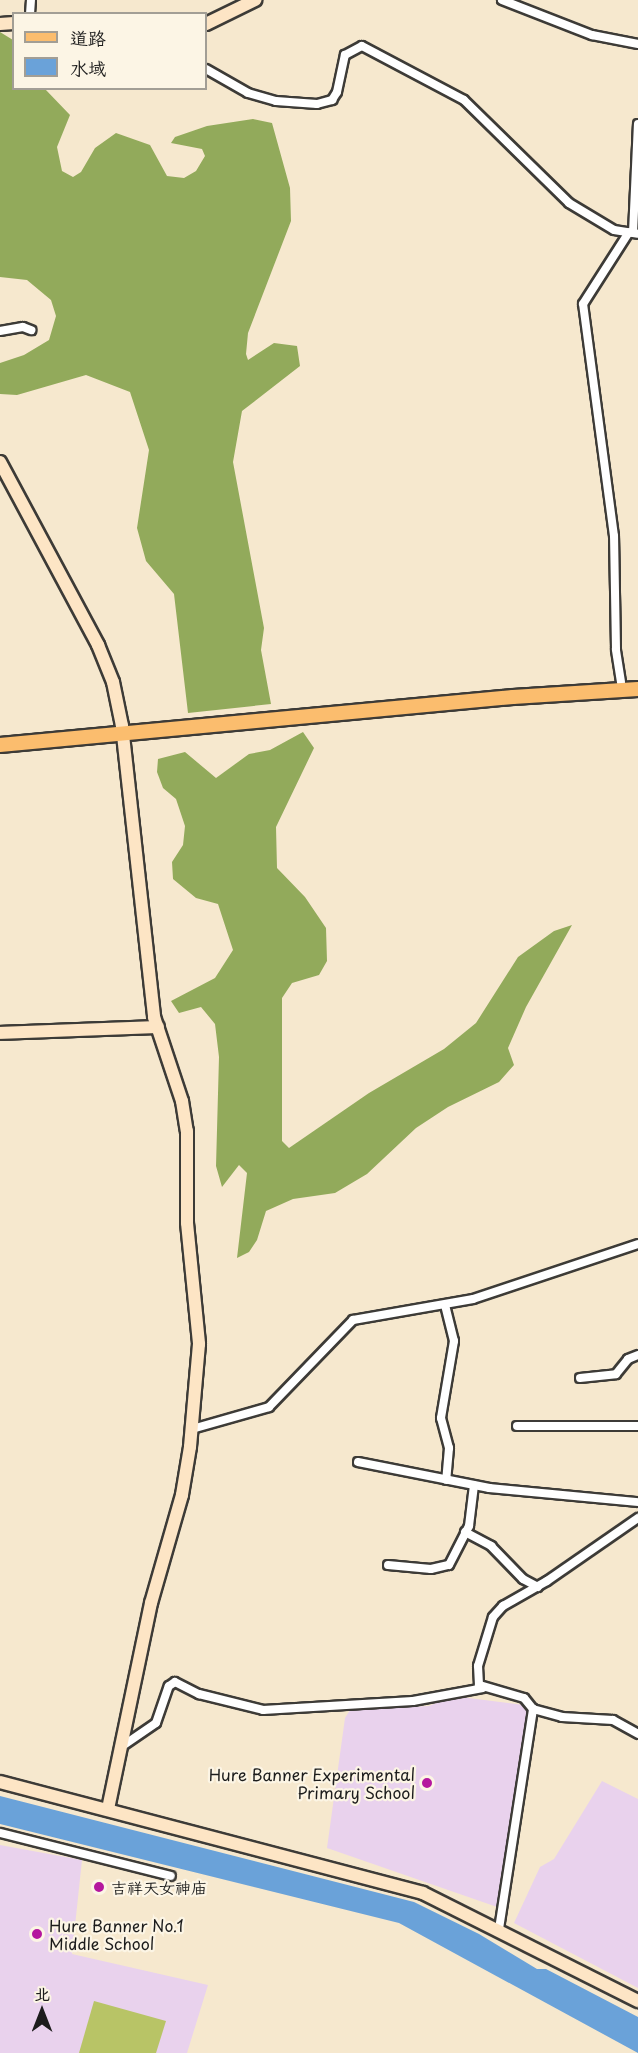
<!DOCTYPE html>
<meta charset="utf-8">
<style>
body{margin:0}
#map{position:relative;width:638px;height:2053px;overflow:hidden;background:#f6e8ce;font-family:"Playpen Sans","LXGW WenKai TC",sans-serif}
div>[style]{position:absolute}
.built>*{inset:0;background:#e9d2ed}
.green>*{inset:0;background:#b8c466}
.forest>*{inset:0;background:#92aa5b}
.water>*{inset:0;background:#6aa2d9}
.roads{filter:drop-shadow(2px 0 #3d3b37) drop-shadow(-2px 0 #3d3b37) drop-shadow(0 2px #3d3b37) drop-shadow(0 -2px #3d3b37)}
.street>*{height:8px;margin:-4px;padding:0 4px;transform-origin:4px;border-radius:4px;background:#fff}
.secondary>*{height:12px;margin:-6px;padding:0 6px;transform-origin:6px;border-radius:6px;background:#fde5c5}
.primary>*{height:14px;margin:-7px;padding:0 7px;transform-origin:7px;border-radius:7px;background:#fbbd6e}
.dots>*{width:16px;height:16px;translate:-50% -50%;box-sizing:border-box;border:3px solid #fcf5e5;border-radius:50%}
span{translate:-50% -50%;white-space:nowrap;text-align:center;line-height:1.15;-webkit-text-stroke:4.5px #fcf5e5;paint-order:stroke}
.poi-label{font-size:16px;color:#1c1c1c}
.right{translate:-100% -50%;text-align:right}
.left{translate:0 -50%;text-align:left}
.legend{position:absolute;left:12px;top:12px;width:195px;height:78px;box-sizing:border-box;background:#fcf5e5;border:2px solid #a29e95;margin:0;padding:8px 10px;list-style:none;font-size:18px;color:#1c1c1c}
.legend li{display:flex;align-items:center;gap:12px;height:30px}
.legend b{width:30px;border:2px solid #a29e95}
.north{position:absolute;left:12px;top:1981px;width:60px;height:60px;-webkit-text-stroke:4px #fcf5e5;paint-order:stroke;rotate:0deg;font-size:16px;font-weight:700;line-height:24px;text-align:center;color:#1c1c1c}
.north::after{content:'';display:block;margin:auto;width:21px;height:27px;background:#1c1c1c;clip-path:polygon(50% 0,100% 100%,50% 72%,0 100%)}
</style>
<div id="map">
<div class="built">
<div style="clip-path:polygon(453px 1696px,524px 1705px,528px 1709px,500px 1908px,327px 1848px,345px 1718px,350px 1710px,429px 1706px)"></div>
<div style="clip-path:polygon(602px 1781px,638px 1799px,638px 1988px,514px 1923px,540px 1867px,554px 1859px)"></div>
<div style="clip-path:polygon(0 1845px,82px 1860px,72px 1954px,208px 1985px,187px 2053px,0 2053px)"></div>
</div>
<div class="green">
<div style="clip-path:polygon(94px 2001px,166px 2021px,156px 2053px,79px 2053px)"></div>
</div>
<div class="forest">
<div style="clip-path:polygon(0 32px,13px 40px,14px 88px,45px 89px,70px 115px,57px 147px,62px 171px,73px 177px,81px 172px,95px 148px,116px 133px,150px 145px,167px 176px,184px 178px,196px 171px,205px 156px,202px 149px,171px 143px,175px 137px,207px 126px,253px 119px,272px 123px,290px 188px,291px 221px,248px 333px,246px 354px,248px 360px,274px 343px,297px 346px,300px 366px,242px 411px,233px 462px,264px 628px,261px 650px,271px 704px,188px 713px,174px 594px,146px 561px,137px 528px,149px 450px,130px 392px,86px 375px,17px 395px,0 394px,0 363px,24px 355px,49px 340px,56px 316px,51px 300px,27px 280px,0 277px)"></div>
<div style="clip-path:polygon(303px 732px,314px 748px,276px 827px,277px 868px,305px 897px,326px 928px,327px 961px,319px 975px,292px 983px,282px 998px,282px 1141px,289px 1148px,369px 1093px,444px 1049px,476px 1023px,518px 957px,554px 931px,572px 925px,526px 1007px,508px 1048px,514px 1065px,499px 1082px,448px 1107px,416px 1128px,367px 1174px,335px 1193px,293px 1199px,266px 1211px,257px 1240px,249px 1252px,237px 1258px,247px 1173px,239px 1165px,222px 1187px,216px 1166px,219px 1057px,215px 1024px,201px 1007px,179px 1013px,171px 1001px,215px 978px,233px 950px,218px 904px,196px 898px,173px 879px,172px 862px,183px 845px,185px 826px,176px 799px,163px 788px,157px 772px,158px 759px,185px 752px,216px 778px,249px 754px,270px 750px)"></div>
</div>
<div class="water">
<div style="clip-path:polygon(0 1796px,414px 1902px,479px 1934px,537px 1969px,546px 1969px,638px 2017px,638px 2053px,399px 1923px,0 1824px)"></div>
</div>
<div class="roads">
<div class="street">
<div style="left:502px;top:0;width:97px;rotate:21.3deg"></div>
<div style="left:592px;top:35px;width:47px;rotate:11.1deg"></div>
<div style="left:30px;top:14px;width:14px;rotate:-86deg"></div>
<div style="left:206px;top:69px;width:48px;rotate:29.7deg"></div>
<div style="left:248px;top:93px;width:29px;rotate:16deg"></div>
<div style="left:276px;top:101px;width:41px;rotate:4.2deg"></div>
<div style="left:317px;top:104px;width:16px;rotate:-15deg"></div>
<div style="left:332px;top:100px;width:9px;rotate:-58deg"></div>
<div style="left:337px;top:92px;width:38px;rotate:-78deg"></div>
<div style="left:345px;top:55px;width:19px;rotate:-28deg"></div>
<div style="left:362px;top:46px;width:115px;rotate:27.9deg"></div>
<div style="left:464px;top:100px;width:147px;rotate:44.4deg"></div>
<div style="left:569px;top:203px;width:52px;rotate:31deg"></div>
<div style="left:614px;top:230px;width:24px;rotate:9deg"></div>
<div style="left:633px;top:233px;width:109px;rotate:-87.4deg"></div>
<div style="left:0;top:331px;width:23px;rotate:-10deg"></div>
<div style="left:23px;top:327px;width:9px;rotate:21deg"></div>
<div style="left:621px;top:682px;width:33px;rotate:-99deg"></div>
<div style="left:616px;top:649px;width:113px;rotate:-91deg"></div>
<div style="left:614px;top:536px;width:234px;rotate:-97.6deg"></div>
<div style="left:583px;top:304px;width:85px;rotate:-57.4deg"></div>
<div style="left:445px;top:1305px;width:37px;rotate:76deg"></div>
<div style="left:454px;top:1341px;width:78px;rotate:99.6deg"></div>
<div style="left:441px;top:1418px;width:31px;rotate:75deg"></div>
<div style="left:449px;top:1448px;width:32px;rotate:95deg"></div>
<div style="left:580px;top:1378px;width:36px;rotate:-6deg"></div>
<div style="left:616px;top:1374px;width:19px;rotate:-51deg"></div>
<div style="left:628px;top:1359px;width:11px;rotate:-22deg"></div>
<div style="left:517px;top:1426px;width:121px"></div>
<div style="left:192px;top:1429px;width:80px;rotate:-15.9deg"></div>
<div style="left:269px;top:1407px;width:121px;rotate:-46deg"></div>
<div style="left:353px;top:1320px;width:122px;rotate:-9.9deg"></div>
<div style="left:473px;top:1299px;width:174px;rotate:-18.4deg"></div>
<div style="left:358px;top:1462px;width:134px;rotate:11.2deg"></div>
<div style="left:489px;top:1488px;width:150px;rotate:5.4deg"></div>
<div style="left:465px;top:1532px;width:30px;rotate:28deg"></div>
<div style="left:491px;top:1546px;width:46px;rotate:45.9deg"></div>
<div style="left:523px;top:1579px;width:17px;rotate:28deg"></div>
<div style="left:388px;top:1565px;width:43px;rotate:5.3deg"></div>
<div style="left:431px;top:1569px;width:18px;rotate:-13deg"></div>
<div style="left:449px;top:1565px;width:44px;rotate:-62.9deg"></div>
<div style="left:469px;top:1526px;width:41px;rotate:-83deg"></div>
<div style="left:533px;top:1709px;width:30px;rotate:15deg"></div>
<div style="left:562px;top:1717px;width:51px;rotate:3.4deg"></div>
<div style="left:613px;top:1720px;width:29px;rotate:29deg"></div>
<div style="left:121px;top:1747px;width:42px;rotate:-34.4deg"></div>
<div style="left:156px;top:1723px;width:39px;rotate:-71deg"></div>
<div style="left:169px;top:1686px;width:7px;rotate:-34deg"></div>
<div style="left:175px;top:1682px;width:27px;rotate:27deg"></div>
<div style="left:199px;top:1694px;width:66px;rotate:14deg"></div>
<div style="left:263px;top:1710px;width:150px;rotate:-3.4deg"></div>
<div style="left:413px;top:1701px;width:71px;rotate:-10.5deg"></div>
<div style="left:0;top:1833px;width:176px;rotate:14.1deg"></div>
<div style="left:499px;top:1929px;width:223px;rotate:-81.2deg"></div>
<div style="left:533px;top:1709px;width:14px;rotate:-129deg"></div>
<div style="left:524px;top:1698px;width:47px;rotate:-163.9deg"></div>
<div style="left:479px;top:1685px;width:19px;rotate:-93deg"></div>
<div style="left:478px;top:1666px;width:51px;rotate:-73deg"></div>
<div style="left:493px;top:1617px;width:15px;rotate:-48deg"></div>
<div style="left:503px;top:1606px;width:51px;rotate:-29.6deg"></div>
<div style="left:547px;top:1581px;width:111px;rotate:-34.7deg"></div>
</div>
<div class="secondary">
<div style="left:0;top:24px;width:14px;rotate:-4deg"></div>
<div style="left:206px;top:24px;width:55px;rotate:-26.1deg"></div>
<div style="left:0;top:462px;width:208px;rotate:61.8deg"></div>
<div style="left:98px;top:645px;width:40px;rotate:68deg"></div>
<div style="left:113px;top:682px;width:45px;rotate:78.4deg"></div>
<div style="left:122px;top:726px;width:293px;rotate:83.7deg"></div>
<div style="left:154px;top:1017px;width:89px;rotate:71.6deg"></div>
<div style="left:182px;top:1101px;width:30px;rotate:81deg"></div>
<div style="left:187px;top:1131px;width:92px;rotate:90deg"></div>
<div style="left:187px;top:1223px;width:122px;rotate:84.3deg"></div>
<div style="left:199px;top:1344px;width:103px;rotate:95deg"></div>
<div style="left:190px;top:1447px;width:49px;rotate:99.5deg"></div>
<div style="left:182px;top:1495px;width:112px;rotate:106deg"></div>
<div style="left:151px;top:1603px;width:210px;rotate:101.8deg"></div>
<div style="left:0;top:1033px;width:158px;rotate:-2.2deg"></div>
<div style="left:0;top:1782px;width:437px;rotate:14.7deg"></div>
<div style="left:423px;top:1893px;width:241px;rotate:26.7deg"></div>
</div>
<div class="primary">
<div style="left:0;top:745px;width:515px;rotate:-5.35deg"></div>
<div style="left:513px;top:697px;width:125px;rotate:-3.7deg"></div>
</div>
</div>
<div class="dots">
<div style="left:427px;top:1783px;background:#b5179e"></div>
<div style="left:99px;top:1887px;background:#b5179e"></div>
<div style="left:37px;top:1934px;background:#b5179e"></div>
</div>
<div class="poi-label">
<span class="right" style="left:415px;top:1783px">Hure Banner Experimental<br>Primary School</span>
<span class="left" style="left:111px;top:1887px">吉祥天女神庙</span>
<span class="left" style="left:49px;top:1934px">Hure Banner No.1<br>Middle School</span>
</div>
<ul class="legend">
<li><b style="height:8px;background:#fbbd6e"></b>道路</li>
<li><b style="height:16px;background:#6aa2d9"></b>水域</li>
</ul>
<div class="north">北</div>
</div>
